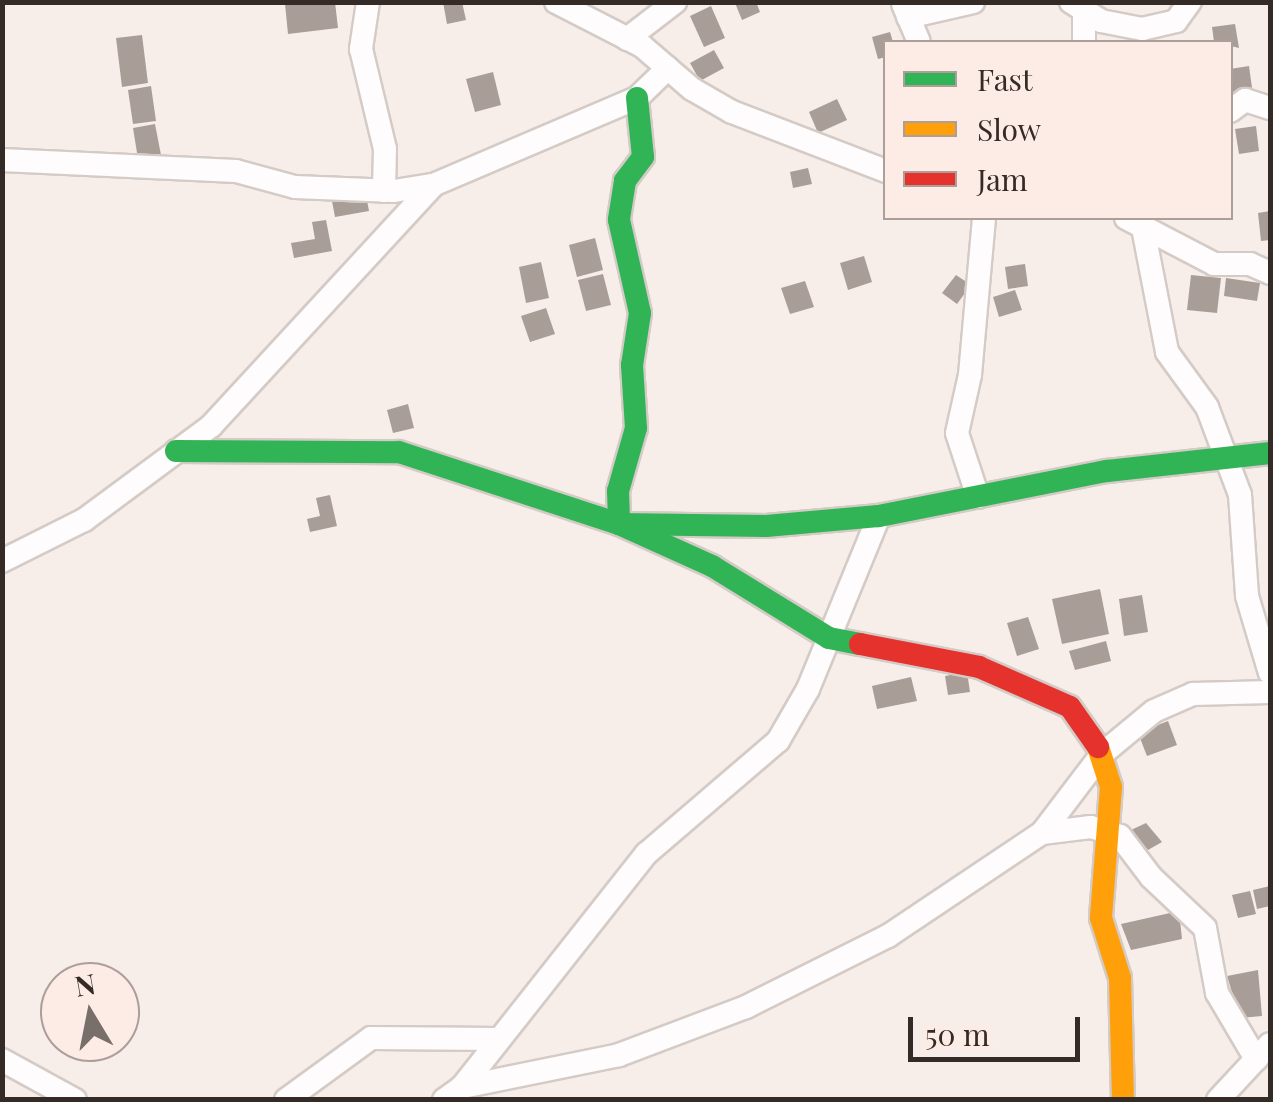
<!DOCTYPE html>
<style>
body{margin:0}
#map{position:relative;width:1273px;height:1102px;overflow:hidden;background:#f7eeea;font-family:"Playfair Display",serif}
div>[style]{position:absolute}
.building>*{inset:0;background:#a99d98}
.roads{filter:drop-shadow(2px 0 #d4cbc7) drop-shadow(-2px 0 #d4cbc7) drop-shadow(0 2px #d4cbc7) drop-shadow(0 -2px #d4cbc7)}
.street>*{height:22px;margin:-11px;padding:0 11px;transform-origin:11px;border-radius:11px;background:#fefcfc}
.fast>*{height:22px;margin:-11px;padding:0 11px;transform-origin:11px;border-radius:11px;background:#30b455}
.slow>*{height:22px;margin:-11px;padding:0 11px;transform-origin:11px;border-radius:11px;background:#ff9f0a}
.jam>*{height:22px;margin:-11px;padding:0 11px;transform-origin:11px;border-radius:11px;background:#e5322d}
span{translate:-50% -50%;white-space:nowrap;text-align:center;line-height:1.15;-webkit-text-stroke:10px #fcece5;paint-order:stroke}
.frame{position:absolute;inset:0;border:5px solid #342a26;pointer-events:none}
.legend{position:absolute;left:883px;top:40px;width:350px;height:180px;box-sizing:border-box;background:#fcece5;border:2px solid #ac9e99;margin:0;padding:12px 18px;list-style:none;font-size:30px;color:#342a26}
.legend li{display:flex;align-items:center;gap:20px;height:50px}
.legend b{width:50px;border:2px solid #ac9e99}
.north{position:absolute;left:40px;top:962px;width:100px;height:100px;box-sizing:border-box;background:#fcece5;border:2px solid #ac9e99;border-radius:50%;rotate:350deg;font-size:28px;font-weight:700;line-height:40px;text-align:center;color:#342a26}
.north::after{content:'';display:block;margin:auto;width:35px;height:45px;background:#786f6b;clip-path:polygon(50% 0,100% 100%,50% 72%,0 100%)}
.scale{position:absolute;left:908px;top:1017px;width:172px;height:45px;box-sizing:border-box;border:5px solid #342a26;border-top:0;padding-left:12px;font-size:30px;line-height:35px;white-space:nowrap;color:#342a26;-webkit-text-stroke:8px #fcece5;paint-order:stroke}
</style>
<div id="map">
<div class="building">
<div style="clip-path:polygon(335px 2px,338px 28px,288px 34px,285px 4px)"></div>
<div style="clip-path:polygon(443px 2px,462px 2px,466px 20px,447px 24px)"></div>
<div style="clip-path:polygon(756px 2px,760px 12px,742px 20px,735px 3px)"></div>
<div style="clip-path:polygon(711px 6px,725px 38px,704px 47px,690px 16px)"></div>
<div style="clip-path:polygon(1235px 24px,1239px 48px,1214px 42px,1212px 27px)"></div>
<div style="clip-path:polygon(890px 32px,893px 42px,886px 42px,886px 57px,878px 59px,872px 37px)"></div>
<div style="clip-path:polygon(142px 35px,148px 83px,122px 87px,116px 38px)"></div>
<div style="clip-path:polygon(714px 50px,724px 68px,700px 81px,690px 63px)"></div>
<div style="clip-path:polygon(1249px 66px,1253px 95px,1230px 99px,1230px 69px)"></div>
<div style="clip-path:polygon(493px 72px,501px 105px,475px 112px,466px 79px)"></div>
<div style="clip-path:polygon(151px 86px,156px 121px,133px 124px,128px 90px)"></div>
<div style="clip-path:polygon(837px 99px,847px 120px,818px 133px,809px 112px)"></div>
<div style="clip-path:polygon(155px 124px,161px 155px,138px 159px,133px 128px)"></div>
<div style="clip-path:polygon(1256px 126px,1259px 151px,1239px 154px,1235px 129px)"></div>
<div style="clip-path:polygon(808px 168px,812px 184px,793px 188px,790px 172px)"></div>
<div style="clip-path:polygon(366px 195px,369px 211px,335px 217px,332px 201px)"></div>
<div style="clip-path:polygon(1270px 211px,1270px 240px,1261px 241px,1258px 213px)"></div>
<div style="clip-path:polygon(326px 220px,332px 251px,294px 258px,291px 243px,315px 239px,312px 222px)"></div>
<div style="clip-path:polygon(595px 238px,603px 270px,577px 277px,569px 245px)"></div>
<div style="clip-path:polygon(864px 256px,872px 282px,848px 290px,840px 263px)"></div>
<div style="clip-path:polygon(541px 262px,549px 298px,526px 303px,519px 267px)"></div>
<div style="clip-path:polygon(1025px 264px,1028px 286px,1008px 289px,1005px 267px)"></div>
<div style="clip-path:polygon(603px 274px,611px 305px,586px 311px,578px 280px)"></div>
<div style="clip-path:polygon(956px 275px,971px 285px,957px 304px,942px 293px)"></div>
<div style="clip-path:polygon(1191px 275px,1221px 278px,1217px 313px,1187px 310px)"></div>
<div style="clip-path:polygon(1226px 278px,1260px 283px,1257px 301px,1224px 296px)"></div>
<div style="clip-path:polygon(805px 281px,814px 307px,790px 314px,781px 288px)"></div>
<div style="clip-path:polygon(1015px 290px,1022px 310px,999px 317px,993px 297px)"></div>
<div style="clip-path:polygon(546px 308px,555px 334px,530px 342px,521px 316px)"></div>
<div style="clip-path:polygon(408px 404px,414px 428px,393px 433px,387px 410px)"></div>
<div style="clip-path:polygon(330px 495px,337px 526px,310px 532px,307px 519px,320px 516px,316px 498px)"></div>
<div style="clip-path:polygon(1100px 589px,1109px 634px,1062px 644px,1052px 599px)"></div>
<div style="clip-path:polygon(1142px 595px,1148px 632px,1124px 636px,1119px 599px)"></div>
<div style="clip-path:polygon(1028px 617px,1039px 649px,1017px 656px,1007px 623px)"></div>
<div style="clip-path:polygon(1106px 641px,1111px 661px,1075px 670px,1069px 651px)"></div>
<div style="clip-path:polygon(967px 672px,970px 692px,948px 695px,945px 676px)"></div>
<div style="clip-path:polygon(911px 677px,917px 701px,877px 709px,872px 686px)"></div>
<div style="clip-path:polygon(1168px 721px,1177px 745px,1147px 756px,1138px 733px)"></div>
<div style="clip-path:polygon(1146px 823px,1162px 842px,1148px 850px,1131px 830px)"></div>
<div style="clip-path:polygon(1270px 886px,1270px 906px,1257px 909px,1253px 890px)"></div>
<div style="clip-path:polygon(1250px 891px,1256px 914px,1238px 918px,1232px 895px)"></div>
<div style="clip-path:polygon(1179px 911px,1182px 939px,1131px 950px,1121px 924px)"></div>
<div style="clip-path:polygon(1258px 970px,1262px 1016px,1240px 1018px,1227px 976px)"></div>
</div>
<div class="roads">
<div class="street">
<div style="left:368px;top:2px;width:48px;rotate:98.5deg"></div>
<div style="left:361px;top:49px;width:103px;rotate:76.5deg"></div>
<div style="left:385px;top:149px;width:42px;rotate:91.4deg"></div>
<div style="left:556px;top:2px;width:97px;rotate:27.1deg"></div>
<div style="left:642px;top:46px;width:66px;rotate:40.7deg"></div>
<div style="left:692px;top:89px;width:46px;rotate:29.9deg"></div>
<div style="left:732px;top:112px;width:165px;rotate:21deg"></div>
<div style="left:1071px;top:2px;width:36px;rotate:32deg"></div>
<div style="left:1101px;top:21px;width:42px;rotate:11deg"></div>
<div style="left:1142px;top:29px;width:35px;rotate:-13deg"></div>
<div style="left:1176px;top:21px;width:24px;rotate:-54deg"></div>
<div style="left:903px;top:4px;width:41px;rotate:67.2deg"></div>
<div style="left:908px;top:17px;width:67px;rotate:-13deg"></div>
<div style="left:627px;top:39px;width:61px;rotate:-37.6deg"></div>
<div style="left:1084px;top:42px;width:31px;rotate:-90deg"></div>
<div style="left:1230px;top:111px;width:19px;rotate:-36deg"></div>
<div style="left:1245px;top:100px;width:26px;rotate:18deg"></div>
<div style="left:2px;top:160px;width:234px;rotate:2.7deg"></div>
<div style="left:236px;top:171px;width:61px;rotate:15.2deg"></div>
<div style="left:295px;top:187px;width:99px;rotate:2.3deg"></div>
<div style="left:394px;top:191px;width:39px;rotate:-9deg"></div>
<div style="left:1126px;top:218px;width:99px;rotate:27.6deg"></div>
<div style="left:1214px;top:264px;width:36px"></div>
<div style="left:1250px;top:264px;width:22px;rotate:24deg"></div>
<div style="left:1143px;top:228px;width:126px;rotate:79deg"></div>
<div style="left:1167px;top:352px;width:68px;rotate:54deg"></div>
<div style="left:1207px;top:407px;width:94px;rotate:69.4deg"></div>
<div style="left:1240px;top:495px;width:101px;rotate:86deg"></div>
<div style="left:1247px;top:596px;width:80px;rotate:73.4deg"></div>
<div style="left:978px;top:497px;width:67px;rotate:-108.2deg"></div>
<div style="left:957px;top:433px;width:59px;rotate:-77.4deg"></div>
<div style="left:970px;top:375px;width:158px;rotate:-84.9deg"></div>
<div style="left:2px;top:561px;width:92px;rotate:-26.6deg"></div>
<div style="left:84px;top:520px;width:158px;rotate:-36.5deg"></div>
<div style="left:211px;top:426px;width:328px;rotate:-47.3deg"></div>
<div style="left:433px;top:185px;width:222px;rotate:-23.1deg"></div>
<div style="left:637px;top:98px;width:43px;rotate:-44.1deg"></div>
<div style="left:1042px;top:833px;width:49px;rotate:-7deg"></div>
<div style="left:1091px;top:827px;width:30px;rotate:17deg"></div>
<div style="left:1120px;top:836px;width:51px;rotate:52.9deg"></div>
<div style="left:1151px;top:877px;width:74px;rotate:43.4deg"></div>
<div style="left:1205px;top:928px;width:66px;rotate:79.5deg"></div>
<div style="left:1217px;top:993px;width:77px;rotate:59.4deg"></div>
<div style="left:2px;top:1060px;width:83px;rotate:28.7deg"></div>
<div style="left:462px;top:1087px;width:160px;rotate:-11.5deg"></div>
<div style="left:619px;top:1055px;width:136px;rotate:-20.7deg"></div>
<div style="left:746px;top:1007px;width:159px;rotate:-26.6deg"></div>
<div style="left:888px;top:936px;width:185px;rotate:-33.8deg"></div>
<div style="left:1042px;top:833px;width:99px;rotate:-52.8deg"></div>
<div style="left:1102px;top:754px;width:67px;rotate:-39.6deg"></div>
<div style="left:1154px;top:711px;width:43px;rotate:-23.6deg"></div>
<div style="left:1193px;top:694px;width:77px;rotate:-1.5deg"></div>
<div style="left:286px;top:1100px;width:105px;rotate:-36.1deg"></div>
<div style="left:371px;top:1038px;width:126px;rotate:0.5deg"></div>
<div style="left:444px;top:1100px;width:22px;rotate:-36deg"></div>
<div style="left:462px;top:1087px;width:297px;rotate:-51.7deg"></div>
<div style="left:646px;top:854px;width:174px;rotate:-40.6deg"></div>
<div style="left:778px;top:741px;width:60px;rotate:-60deg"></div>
<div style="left:808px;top:689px;width:187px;rotate:-67.7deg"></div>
<div style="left:1218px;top:1100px;width:76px;rotate:-47.1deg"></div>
</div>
<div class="fast">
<div style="left:637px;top:98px;width:59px;rotate:84.2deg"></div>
<div style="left:643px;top:157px;width:30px;rotate:127deg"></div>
<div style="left:625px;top:181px;width:39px;rotate:99deg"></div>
<div style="left:619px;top:220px;width:95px;rotate:77.3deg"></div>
<div style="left:640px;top:313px;width:53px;rotate:98.7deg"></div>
<div style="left:632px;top:365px;width:63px;rotate:86.4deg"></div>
<div style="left:636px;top:428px;width:66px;rotate:105.9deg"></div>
<div style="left:618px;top:491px;width:33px;rotate:88deg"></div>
<div style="left:619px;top:524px;width:147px;rotate:0.8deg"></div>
<div style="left:766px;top:526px;width:113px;rotate:-5.1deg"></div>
<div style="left:879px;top:516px;width:232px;rotate:-11.2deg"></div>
<div style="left:1107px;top:471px;width:164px;rotate:-6.3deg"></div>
<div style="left:176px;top:451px;width:223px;rotate:0.3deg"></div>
<div style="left:399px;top:452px;width:231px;rotate:18.1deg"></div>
<div style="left:619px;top:524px;width:102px;rotate:24.3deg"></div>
<div style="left:712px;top:566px;width:137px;rotate:31.6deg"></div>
<div style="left:829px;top:638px;width:32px;rotate:11deg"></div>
</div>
<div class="slow">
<div style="left:1098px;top:747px;width:42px;rotate:72deg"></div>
<div style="left:1111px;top:787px;width:131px;rotate:94.4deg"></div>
<div style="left:1101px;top:918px;width:63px;rotate:72.4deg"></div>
<div style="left:1120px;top:978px;width:122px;rotate:88.6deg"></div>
</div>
<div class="jam">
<div style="left:860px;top:644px;width:121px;rotate:10.9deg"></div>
<div style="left:979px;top:667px;width:99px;rotate:23.7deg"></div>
<div style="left:1070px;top:707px;width:49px;rotate:55deg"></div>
</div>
</div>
<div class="frame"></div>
<ul class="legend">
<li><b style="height:12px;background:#30b455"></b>Fast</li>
<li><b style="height:12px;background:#ff9f0a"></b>Slow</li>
<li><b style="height:12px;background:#e5322d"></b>Jam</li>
</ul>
<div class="north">N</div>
<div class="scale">50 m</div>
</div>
